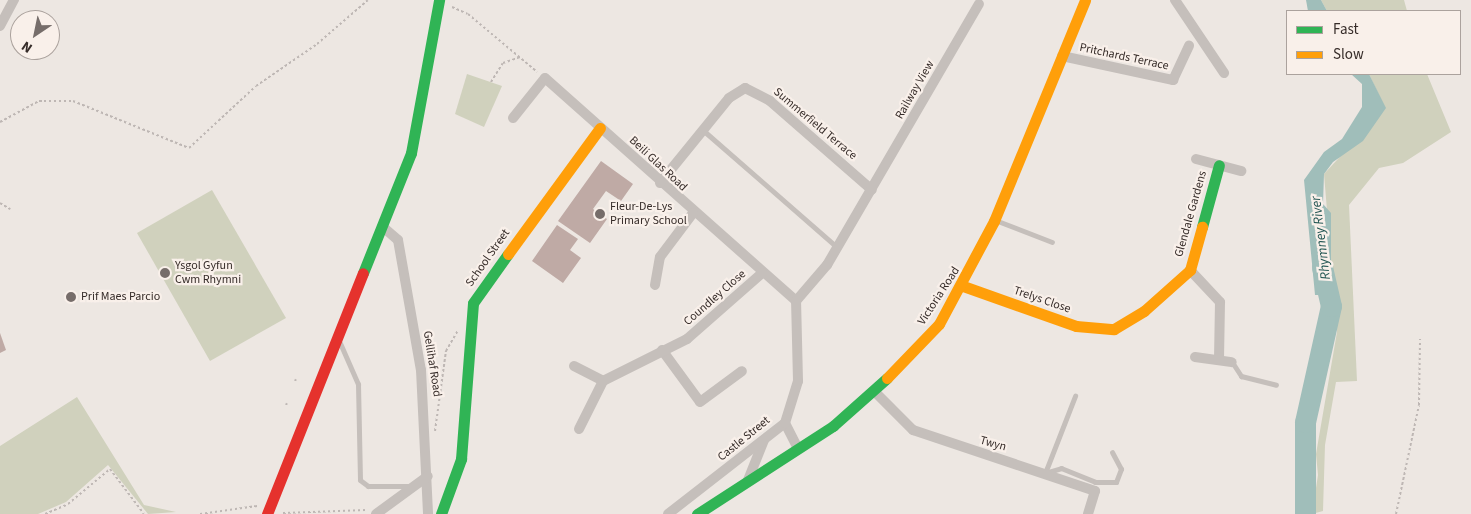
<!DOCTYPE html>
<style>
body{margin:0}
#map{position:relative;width:1471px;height:514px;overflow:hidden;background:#ede7e2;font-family:"Source Sans 3",sans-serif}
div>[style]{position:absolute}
.green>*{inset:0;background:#d0d1bd}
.water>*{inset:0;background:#a0beba}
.river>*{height:21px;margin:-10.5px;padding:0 10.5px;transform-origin:10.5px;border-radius:10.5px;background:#a0beba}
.building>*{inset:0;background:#bfaaa5}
.path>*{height:2px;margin-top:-1px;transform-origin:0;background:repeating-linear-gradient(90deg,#beb7b4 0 2.5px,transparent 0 5px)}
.lane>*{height:5px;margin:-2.5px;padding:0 2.5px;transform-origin:2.5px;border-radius:2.5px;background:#c5bfbb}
.street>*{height:10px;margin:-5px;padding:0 5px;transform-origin:5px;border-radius:5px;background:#c5bfbb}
.fast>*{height:11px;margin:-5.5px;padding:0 5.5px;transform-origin:5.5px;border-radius:5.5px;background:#30b455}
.slow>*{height:11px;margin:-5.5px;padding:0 5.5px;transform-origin:5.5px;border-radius:5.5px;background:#ff9f0a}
.jam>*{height:11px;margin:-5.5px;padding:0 5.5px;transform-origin:5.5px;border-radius:5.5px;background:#e5322d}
.dots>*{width:14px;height:14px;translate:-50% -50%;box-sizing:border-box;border:2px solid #f9f0ea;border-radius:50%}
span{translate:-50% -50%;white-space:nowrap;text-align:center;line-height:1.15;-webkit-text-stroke:4.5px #f9f0ea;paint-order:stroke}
.street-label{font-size:12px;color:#362c29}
.poi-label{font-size:12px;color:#362c29}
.left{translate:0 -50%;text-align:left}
.water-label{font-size:14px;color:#225552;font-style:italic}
.legend{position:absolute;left:1286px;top:10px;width:175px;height:65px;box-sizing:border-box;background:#f9f0ea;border:1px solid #aba29d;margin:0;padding:6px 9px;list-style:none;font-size:15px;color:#362c29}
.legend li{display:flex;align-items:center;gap:10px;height:25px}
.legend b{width:25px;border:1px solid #aba29d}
.north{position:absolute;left:10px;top:10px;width:50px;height:50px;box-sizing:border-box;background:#f9f0ea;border:1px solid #aba29d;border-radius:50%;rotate:214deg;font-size:14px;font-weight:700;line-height:20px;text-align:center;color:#362c29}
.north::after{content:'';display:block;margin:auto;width:18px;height:22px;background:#766d6a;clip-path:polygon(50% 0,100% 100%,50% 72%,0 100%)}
</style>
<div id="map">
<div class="green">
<div style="clip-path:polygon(1321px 0,1404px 0,1407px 11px,1327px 11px)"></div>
<div style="clip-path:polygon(467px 74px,502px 86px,484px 127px,455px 114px)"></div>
<div style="clip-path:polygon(1369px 74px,1427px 74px,1451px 132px,1403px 163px,1379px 168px,1349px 205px,1357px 381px,1336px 382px,1325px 445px,1323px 511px,1312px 514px,1318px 475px,1316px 454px,1337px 332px,1324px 174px,1385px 108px)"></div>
<div style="clip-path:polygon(212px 190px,286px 318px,210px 361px,137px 233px)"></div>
<div style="clip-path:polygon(77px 397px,144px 505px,176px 512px,148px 514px,108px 465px,66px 502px,38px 514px,0 514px,0 446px)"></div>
</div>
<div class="water">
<div style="clip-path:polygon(1306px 0,1321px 0,1327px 11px,1308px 11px)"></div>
<div style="clip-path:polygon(1351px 74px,1369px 74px,1386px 108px,1363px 141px,1333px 162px,1324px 174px,1323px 204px,1331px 213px,1331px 275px,1336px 295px,1315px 295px,1304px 180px,1324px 152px,1342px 139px,1362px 107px,1362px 84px)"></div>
</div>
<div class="river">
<div style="left:1305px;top:514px;width:92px;rotate:-90deg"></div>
<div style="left:1305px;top:422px;width:119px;rotate:-77.4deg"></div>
<div style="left:1331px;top:306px;width:40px;rotate:-103deg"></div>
</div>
<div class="building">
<div style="clip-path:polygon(601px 161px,633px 184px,621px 201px,606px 191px,593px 209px,607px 219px,590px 243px,558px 221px)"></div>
<div style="clip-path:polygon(557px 225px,578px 239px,570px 250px,581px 258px,563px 283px,532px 261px)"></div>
<div style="clip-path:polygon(0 333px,6px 350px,0 353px)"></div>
</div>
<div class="path">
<div style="left:452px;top:7px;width:17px;rotate:24deg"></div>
<div style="left:468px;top:14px;width:90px;rotate:40deg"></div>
<div style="left:491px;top:82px;width:22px;rotate:-58deg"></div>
<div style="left:503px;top:63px;width:18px;rotate:-19deg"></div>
<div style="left:0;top:122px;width:44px;rotate:-28.3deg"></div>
<div style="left:39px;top:101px;width:34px"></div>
<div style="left:73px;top:101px;width:125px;rotate:22.1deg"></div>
<div style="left:189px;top:148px;width:91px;rotate:-42.8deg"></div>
<div style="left:256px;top:86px;width:74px;rotate:-34.5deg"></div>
<div style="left:317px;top:44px;width:67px;rotate:-40.8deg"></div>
<div style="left:0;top:203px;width:12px;rotate:31deg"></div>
<div style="left:295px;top:381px;width:2px;rotate:-63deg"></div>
<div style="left:286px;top:405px;width:2px;rotate:-63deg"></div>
<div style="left:435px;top:431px;width:81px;rotate:-82.2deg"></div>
<div style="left:446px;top:351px;width:24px;rotate:-60deg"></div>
<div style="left:283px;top:513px;width:83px;rotate:-2.1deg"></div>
<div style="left:45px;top:514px;width:25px;rotate:-23deg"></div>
<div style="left:68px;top:504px;width:55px;rotate:-39.8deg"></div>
<div style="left:110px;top:469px;width:56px;rotate:52.9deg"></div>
<div style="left:200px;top:514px;width:58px;rotate:-8deg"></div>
<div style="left:1396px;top:514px;width:111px;rotate:-78.1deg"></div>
<div style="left:1419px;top:405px;width:66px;rotate:-89.1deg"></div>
</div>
<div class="lane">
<div style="left:705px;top:132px;width:175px;rotate:41.1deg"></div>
<div style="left:995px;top:220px;width:61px;rotate:21.1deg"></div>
<div style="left:340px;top:343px;width:45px;rotate:66.3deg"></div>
<div style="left:358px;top:384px;width:96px;rotate:88.8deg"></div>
<div style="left:360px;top:480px;width:10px;rotate:37deg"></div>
<div style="left:368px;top:486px;width:44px"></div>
<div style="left:1232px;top:362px;width:17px;rotate:57deg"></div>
<div style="left:1241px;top:376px;width:36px;rotate:14deg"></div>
<div style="left:1045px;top:473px;width:17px;rotate:-17deg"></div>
<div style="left:1061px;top:468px;width:37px;rotate:22deg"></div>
<div style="left:1095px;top:482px;width:21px"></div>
<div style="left:1116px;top:482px;width:14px;rotate:-69deg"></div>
<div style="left:1121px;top:469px;width:19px;rotate:-118deg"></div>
<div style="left:1045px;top:473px;width:83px;rotate:-68.7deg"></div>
</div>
<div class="street">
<div style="left:1175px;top:0;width:88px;rotate:56.1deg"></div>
<div style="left:0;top:26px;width:30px;rotate:-62deg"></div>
<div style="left:1062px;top:56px;width:114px;rotate:12.2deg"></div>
<div style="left:1173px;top:80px;width:38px;rotate:-65deg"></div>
<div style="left:513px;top:118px;width:51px;rotate:-51.3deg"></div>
<div style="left:545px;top:78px;width:336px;rotate:41.6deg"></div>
<div style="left:1196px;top:159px;width:47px;rotate:14.9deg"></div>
<div style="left:660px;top:183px;width:109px;rotate:-50.9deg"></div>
<div style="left:729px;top:98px;width:19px;rotate:-32deg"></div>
<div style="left:745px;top:88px;width:28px;rotate:27deg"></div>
<div style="left:770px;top:101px;width:135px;rotate:41.1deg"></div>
<div style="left:383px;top:227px;width:20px;rotate:41deg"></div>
<div style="left:398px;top:240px;width:132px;rotate:80deg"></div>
<div style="left:421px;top:370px;width:144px;rotate:87.2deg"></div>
<div style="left:1190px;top:270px;width:44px;rotate:46.8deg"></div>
<div style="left:1220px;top:302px;width:58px;rotate:91deg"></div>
<div style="left:655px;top:285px;width:28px;rotate:-80deg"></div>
<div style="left:660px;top:257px;width:55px;rotate:-53.1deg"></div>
<div style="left:796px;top:301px;width:48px;rotate:-49.3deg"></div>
<div style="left:827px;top:265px;width:302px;rotate:-59.8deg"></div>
<div style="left:662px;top:350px;width:64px;rotate:53.8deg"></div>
<div style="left:700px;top:402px;width:52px;rotate:-36.4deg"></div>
<div style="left:1195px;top:357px;width:37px;rotate:8deg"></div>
<div style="left:574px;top:366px;width:33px;rotate:27deg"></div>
<div style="left:875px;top:392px;width:54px;rotate:45deg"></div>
<div style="left:913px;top:430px;width:192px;rotate:18.5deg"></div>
<div style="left:1095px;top:491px;width:24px;rotate:107deg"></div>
<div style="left:785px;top:423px;width:28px;rotate:63deg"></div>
<div style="left:579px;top:429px;width:54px;rotate:-63.4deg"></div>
<div style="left:603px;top:381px;width:94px;rotate:-26.6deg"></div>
<div style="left:687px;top:339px;width:100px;rotate:-41.3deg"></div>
<div style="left:748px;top:480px;width:43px;rotate:-68.2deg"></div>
<div style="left:376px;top:514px;width:64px;rotate:-36.2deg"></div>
<div style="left:668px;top:514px;width:148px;rotate:-37.9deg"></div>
<div style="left:785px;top:423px;width:44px;rotate:-72.8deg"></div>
<div style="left:798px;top:381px;width:80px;rotate:-91.4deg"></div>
</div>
<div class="fast">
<div style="left:1202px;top:227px;width:64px;rotate:-74.7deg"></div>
<div style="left:363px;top:273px;width:129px;rotate:-68.2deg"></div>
<div style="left:411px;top:153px;width:156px;rotate:-79.6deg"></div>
<div style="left:441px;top:514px;width:59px;rotate:-70deg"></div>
<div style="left:461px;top:459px;width:156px;rotate:-85.6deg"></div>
<div style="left:473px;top:303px;width:60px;rotate:-54.5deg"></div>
<div style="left:697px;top:514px;width:162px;rotate:-32.9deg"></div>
<div style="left:833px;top:426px;width:72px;rotate:-41.6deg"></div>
</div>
<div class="slow">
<div style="left:508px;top:254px;width:156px;rotate:-53.9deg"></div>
<div style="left:963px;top:286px;width:120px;rotate:19.5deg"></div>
<div style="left:1076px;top:326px;width:38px;rotate:5deg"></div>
<div style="left:1114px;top:329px;width:35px;rotate:-31deg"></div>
<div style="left:1144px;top:311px;width:62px;rotate:-41.7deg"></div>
<div style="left:1190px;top:270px;width:45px;rotate:-74.4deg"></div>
<div style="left:887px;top:378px;width:75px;rotate:-46.1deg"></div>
<div style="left:939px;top:324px;width:117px;rotate:-61.9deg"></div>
<div style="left:994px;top:221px;width:239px;rotate:-67.6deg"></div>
</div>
<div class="jam">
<div style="left:267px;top:514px;width:259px;rotate:-68.3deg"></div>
</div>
<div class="dots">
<div style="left:600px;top:214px;background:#766d6a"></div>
<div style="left:165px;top:273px;background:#766d6a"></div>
<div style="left:71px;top:297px;background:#766d6a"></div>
</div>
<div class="street-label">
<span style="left:1124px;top:57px;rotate:12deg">Pritchards Terrace</span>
<span style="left:915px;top:90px;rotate:-60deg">Railway View</span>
<span style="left:815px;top:124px;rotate:40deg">Summerfield Terrace</span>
<span style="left:658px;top:164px;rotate:43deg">Beili Glas Road</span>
<span style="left:1191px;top:214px;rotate:-74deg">Glendale Gardens</span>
<span style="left:488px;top:258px;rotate:-55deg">School Street</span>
<span style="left:939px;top:296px;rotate:-57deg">Victoria Road</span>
<span style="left:715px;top:298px;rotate:-41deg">Coundley Close</span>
<span style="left:1042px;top:300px;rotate:19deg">Trelys Close</span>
<span style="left:432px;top:364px;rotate:81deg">Gellihaf Road</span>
<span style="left:744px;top:439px;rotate:-39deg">Castle Street</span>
<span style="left:993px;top:444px;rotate:16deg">Twyn</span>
</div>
<div class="poi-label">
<span class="left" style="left:610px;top:214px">Fleur-De-Lys<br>Primary School</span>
<span class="left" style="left:175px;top:273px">Ysgol Gyfun<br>Cwm Rhymni</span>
<span class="left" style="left:81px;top:297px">Prif Maes Parcio</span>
</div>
<div class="water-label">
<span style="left:1321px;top:238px;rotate:-97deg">Rhymney River</span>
</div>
<ul class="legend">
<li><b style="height:6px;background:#30b455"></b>Fast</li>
<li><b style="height:6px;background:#ff9f0a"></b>Slow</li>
</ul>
<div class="north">N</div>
</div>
